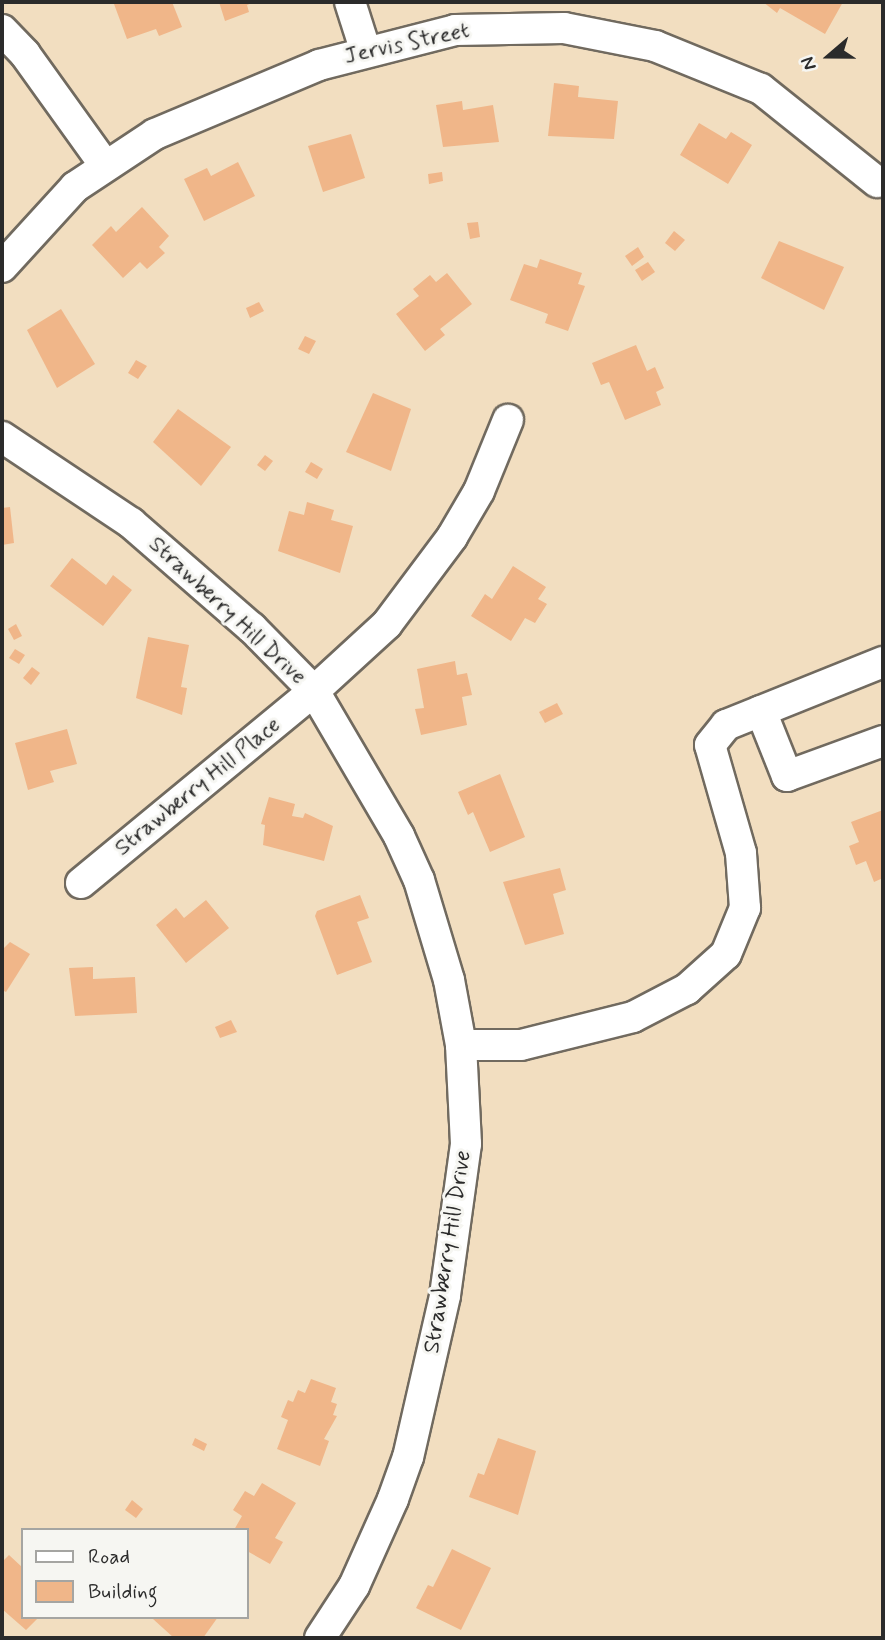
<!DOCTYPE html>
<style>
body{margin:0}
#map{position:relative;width:885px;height:1640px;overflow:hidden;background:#f2dec0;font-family:Mynerve,sans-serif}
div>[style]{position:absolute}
.building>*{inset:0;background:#f0b689}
.roads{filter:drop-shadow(2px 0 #716a5f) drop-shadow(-2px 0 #716a5f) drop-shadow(0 2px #716a5f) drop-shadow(0 -2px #716a5f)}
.minor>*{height:30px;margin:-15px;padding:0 15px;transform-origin:15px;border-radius:15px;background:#fff}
span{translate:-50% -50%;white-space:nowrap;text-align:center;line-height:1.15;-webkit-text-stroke:6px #f6f6f2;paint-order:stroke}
.street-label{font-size:23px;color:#2b2b2b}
.frame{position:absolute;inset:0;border:4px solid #2b2b2b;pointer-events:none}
.legend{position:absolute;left:21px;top:1528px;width:228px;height:91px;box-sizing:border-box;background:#f6f6f2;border:2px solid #a5a5a2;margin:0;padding:9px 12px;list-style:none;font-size:21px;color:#2b2b2b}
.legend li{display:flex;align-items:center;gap:14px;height:35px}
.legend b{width:35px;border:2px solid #a5a5a2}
.north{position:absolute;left:794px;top:21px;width:70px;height:70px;-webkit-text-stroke:5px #f6f6f2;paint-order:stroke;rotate:250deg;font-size:19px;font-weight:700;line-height:28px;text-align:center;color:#2b2b2b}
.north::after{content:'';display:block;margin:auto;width:24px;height:32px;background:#2b2b2b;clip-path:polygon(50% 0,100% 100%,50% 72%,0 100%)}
</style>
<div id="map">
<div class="building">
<div style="clip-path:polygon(122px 2px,172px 2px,182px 27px,159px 36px,156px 29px,127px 39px,114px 4px)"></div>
<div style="clip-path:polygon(219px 2px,255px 2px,247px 5px,249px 12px,225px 21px)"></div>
<div style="clip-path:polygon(763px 2px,843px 2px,825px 34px,780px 8px,777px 13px)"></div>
<div style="clip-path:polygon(554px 83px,579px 86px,578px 97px,618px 101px,614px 139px,548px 136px)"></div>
<div style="clip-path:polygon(462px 101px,463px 110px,493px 105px,499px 142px,443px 147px,436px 105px)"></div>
<div style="clip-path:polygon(699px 123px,726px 139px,731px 132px,752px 145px,728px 184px,680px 155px)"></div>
<div style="clip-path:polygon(351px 134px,365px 178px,323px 192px,308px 146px)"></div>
<div style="clip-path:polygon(238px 162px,255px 196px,204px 221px,184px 179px,207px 168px,211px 176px)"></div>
<div style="clip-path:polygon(442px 172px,443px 181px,429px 184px,428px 174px)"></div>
<div style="clip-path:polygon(142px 207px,169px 236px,159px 247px,165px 253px,147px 269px,140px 262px,123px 278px,92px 245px,111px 226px,116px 232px)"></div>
<div style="clip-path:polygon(478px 222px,480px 237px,470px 239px,467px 223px)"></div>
<div style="clip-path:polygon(674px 231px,685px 240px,675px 251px,665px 243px)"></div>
<div style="clip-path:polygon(779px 241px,844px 267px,824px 310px,761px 278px)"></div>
<div style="clip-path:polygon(638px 247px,644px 257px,632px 266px,625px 256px)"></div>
<div style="clip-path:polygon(540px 259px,582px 273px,578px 284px,585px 286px,568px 331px,545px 323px,548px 314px,510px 300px,524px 264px,537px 268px)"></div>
<div style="clip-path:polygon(648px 262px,655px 272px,642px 281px,635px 270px)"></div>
<div style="clip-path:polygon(447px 273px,472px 304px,440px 329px,445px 335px,425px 351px,396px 314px,419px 296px,413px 289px,430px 275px,436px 282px)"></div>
<div style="clip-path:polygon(259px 302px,264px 311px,250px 318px,246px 308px)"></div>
<div style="clip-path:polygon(61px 309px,95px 364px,57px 388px,27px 330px)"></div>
<div style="clip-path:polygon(305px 336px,316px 341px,309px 354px,298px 349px)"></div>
<div style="clip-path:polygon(636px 345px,647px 371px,655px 367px,664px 388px,656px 392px,661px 405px,625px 420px,609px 382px,601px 385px,592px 363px)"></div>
<div style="clip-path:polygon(136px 360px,147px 366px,138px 379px,128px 373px)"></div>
<div style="clip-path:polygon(373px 393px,411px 409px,391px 471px,346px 452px)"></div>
<div style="clip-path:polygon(178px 409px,231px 447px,201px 486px,153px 442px)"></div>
<div style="clip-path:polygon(265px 455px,273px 461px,265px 471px,257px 465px)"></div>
<div style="clip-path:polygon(311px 462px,323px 469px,317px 479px,305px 472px)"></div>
<div style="clip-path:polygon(307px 502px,334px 510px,331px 520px,353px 526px,340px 573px,278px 551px,289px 511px,304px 515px)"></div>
<div style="clip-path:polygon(10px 507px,14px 543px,2px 545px,2px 508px)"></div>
<div style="clip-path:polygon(72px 558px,106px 585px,113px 575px,132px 590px,103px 626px,50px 586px)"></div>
<div style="clip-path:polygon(513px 566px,546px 587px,538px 599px,547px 604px,535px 623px,525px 618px,511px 641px,471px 616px,485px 594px,492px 599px)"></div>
<div style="clip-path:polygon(16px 624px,22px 636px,14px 640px,8px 629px)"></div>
<div style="clip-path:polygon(148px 637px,189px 645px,181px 687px,187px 688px,182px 715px,136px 698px)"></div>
<div style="clip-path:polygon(15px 649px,25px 655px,19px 664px,9px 658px)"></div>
<div style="clip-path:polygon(455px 661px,457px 675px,467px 673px,472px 695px,462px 697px,467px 725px,421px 735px,415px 709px,424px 708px,417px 669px)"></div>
<div style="clip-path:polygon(32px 667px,40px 673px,31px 685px,23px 678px)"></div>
<div style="clip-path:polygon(557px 703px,563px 714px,545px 723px,539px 712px)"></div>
<div style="clip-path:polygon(67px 729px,77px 764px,50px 771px,54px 782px,28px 790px,15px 743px)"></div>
<div style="clip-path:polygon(500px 774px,525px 837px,490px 852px,473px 812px,468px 815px,458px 792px)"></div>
<div style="clip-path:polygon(269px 797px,295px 804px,292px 816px,303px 818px,305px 813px,333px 826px,324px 861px,263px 845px,265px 825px,261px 824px)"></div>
<div style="clip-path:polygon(883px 810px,883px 878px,874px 882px,866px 861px,856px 865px,849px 846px,859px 842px,851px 822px)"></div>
<div style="clip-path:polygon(560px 868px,566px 890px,553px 894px,564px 934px,525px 945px,503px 882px)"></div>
<div style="clip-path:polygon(360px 895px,369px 918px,357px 922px,372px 962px,337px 975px,315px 916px,317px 911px)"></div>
<div style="clip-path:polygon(206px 900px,229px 928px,186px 963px,156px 925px,176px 908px,184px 918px)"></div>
<div style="clip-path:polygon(10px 942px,30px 954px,6px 992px,2px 990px,2px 950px)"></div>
<div style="clip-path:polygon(93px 967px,93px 979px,135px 977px,137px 1013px,75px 1016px,69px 968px)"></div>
<div style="clip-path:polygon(231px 1020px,237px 1032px,220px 1038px,215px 1027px)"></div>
<div style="clip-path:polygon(311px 1379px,336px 1388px,331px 1402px,337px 1404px,333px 1415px,337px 1416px,324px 1439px,329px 1441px,320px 1466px,277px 1449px,288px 1420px,281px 1417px,288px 1400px,293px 1402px,298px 1390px,305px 1393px)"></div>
<div style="clip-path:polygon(195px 1438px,207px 1444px,204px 1451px,192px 1445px)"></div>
<div style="clip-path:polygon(498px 1438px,536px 1451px,518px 1515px,469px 1497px,478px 1473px,484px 1475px)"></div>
<div style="clip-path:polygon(262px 1483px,296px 1503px,275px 1538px,283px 1542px,270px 1564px,247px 1551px,247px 1530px,234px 1530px,242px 1516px,233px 1510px,245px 1491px,254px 1496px)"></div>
<div style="clip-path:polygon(132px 1500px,143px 1509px,136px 1518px,125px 1510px)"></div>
<div style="clip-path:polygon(452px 1549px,491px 1568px,461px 1630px,416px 1608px,428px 1585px,433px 1587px)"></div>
<div style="clip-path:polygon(9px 1555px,23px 1568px,23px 1617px,39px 1617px,26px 1630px,2px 1609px,2px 1562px)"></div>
<div style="clip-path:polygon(218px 1617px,203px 1638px,174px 1638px,153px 1619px)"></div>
</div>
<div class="roads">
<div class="minor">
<div style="left:350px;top:2px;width:49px;rotate:72.3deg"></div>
<div style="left:2px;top:30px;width:33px;rotate:46deg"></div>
<div style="left:25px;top:54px;width:135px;rotate:54.3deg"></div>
<div style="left:2px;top:267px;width:108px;rotate:-47.6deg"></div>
<div style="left:75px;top:187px;width:96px;rotate:-33.5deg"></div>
<div style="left:155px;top:134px;width:178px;rotate:-22.8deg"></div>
<div style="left:319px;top:65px;width:140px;rotate:-14.4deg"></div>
<div style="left:455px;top:30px;width:109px;rotate:-1.1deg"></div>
<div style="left:564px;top:28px;width:93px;rotate:11.2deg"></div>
<div style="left:655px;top:46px;width:114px;rotate:22.1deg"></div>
<div style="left:761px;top:89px;width:149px;rotate:38.7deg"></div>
<div style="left:2px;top:437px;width:155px;rotate:33.7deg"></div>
<div style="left:131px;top:523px;width:160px;rotate:41deg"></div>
<div style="left:252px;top:628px;width:88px;rotate:45.5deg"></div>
<div style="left:314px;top:691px;width:168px;rotate:59.6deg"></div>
<div style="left:399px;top:836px;width:48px;rotate:65.6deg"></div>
<div style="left:419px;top:880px;width:104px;rotate:73.3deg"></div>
<div style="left:449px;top:980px;width:66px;rotate:79.5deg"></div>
<div style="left:461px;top:1045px;width:99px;rotate:87.1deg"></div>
<div style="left:466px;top:1144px;width:153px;rotate:97.9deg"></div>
<div style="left:445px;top:1296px;width:165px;rotate:102.9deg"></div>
<div style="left:408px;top:1457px;width:45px;rotate:109.7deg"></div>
<div style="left:393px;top:1499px;width:95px;rotate:114.1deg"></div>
<div style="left:354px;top:1586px;width:62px;rotate:123.2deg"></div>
<div style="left:761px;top:711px;width:70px;rotate:68.2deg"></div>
<div style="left:787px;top:776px;width:102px;rotate:-20deg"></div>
<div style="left:81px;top:883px;width:302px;rotate:-39.5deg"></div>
<div style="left:314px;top:691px;width:99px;rotate:-42.5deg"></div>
<div style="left:387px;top:624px;width:109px;rotate:-53.2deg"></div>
<div style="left:452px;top:537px;width:53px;rotate:-59.6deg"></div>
<div style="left:479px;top:491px;width:77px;rotate:-67.8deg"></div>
<div style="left:461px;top:1045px;width:60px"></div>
<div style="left:521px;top:1045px;width:115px;rotate:-14deg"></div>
<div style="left:633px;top:1017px;width:61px;rotate:-27.4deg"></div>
<div style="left:687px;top:989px;width:52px;rotate:-41.9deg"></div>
<div style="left:726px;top:954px;width:50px;rotate:-67.6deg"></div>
<div style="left:745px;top:908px;width:55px;rotate:-94.2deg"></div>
<div style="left:741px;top:853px;width:112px;rotate:-106deg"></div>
<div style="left:710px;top:745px;width:26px;rotate:-51deg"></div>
<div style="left:726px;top:725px;width:169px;rotate:-21.9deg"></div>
</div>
</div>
<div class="street-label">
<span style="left:407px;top:44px;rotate:-12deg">Jervis Street</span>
<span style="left:227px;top:611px;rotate:43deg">Strawberry Hill Drive</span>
<span style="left:198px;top:787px;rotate:-39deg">Strawberry Hill Place</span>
<span style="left:448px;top:1252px;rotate:-81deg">Strawberry Hill Drive</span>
</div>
<div class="frame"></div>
<ul class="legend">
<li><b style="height:9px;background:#fff"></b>Road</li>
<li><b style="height:19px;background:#f0b689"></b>Building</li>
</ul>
<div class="north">N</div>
</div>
